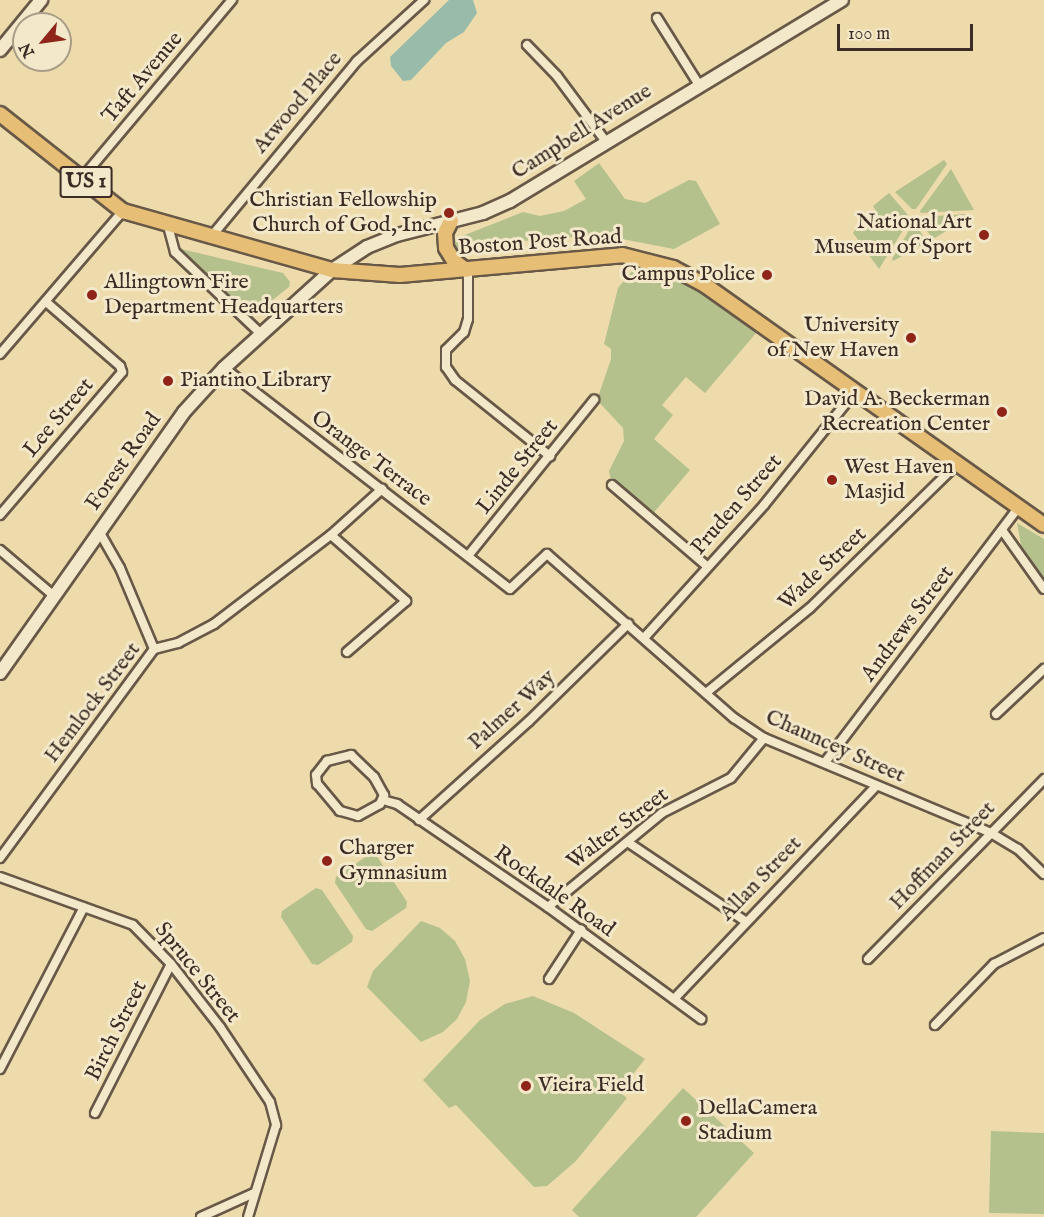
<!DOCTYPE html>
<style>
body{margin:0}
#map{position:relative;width:1044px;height:1217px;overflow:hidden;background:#eddbac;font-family:"IM FELL English",serif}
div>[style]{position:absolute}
.green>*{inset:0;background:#b4c18d}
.water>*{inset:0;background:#99bba9}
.roads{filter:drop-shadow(2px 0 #685847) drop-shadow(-2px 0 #685847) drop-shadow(0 2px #685847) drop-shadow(0 -2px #685847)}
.street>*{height:8px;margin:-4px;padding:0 4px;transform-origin:4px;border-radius:4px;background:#f3e8c9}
.secondary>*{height:12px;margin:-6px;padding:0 6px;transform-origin:6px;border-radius:6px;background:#f3e8c9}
.primary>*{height:14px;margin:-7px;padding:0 7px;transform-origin:7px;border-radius:7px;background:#e6be76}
.dots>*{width:16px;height:16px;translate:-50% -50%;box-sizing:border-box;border:3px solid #f3e8c9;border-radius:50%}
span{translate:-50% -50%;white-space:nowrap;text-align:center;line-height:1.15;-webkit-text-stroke:6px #f3e8c9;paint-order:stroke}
.shield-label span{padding:2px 4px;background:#f3e8c9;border:2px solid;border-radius:4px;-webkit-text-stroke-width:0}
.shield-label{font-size:21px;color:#3c2c25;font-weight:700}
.street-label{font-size:22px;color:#3c2c25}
.poi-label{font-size:22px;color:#3c2c25}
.right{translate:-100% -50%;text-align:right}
.left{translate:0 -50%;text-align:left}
.north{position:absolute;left:12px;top:12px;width:60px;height:60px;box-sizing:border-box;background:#f3e8c9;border:2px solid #aa9d87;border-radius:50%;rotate:241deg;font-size:16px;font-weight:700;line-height:24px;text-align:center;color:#3c2c25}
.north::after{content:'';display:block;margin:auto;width:21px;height:27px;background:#8f2418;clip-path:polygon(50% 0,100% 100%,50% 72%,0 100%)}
.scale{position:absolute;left:837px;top:24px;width:136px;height:27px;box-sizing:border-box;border:3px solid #3c2c25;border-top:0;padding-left:8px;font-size:18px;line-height:21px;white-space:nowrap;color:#3c2c25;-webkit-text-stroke:4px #f3e8c9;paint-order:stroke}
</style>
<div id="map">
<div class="green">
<div style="clip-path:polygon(944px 160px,947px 164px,916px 209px,912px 209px,895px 192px)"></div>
<div style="clip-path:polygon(599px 163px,625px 199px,645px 203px,689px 180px,696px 181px,720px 224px,674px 249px,601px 235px,510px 242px,463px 251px,452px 244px,452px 240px,523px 212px,540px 216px,564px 211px,586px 199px,574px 181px)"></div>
<div style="clip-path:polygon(951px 169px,974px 210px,921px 213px,920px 211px)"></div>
<div style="clip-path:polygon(889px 193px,908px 215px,865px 225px,881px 220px,873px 206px)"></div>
<div style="clip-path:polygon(967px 214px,968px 218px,933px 239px,919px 220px,921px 217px)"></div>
<div style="clip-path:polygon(910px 219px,879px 269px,853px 233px,855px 230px)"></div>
<div style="clip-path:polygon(914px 222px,927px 242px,893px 261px,892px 259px)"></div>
<div style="clip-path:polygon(181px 249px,283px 273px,290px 282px,289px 287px,251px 317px,237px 301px,179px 252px)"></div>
<div style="clip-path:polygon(643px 258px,659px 263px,762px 326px,705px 393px,686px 377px,662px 405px,673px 415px,654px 439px,690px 470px,650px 517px,612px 485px,609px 471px,624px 441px,623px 428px,597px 400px,611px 359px,611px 349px,604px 344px,618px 288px)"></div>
<div style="clip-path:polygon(1017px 523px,1044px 539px,1044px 580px,1021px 545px)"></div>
<div style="clip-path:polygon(370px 854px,376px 855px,407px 902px,406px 908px,372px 931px,366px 929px,335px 883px,336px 877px)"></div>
<div style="clip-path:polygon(316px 888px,322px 890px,353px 936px,352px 942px,318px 965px,312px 964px,281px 917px,282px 911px)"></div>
<div style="clip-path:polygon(421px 921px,440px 928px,455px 941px,465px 959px,470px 981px,466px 1002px,457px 1019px,443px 1032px,421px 1042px,367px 987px,373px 971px)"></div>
<div style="clip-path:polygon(533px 996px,574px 1013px,645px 1059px,619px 1092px,627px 1098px,576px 1161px,547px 1186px,534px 1187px,456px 1105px,449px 1108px,423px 1080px,480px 1020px,505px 1004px)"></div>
<div style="clip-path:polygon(683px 1088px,754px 1153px,696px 1217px,579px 1217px,572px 1210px)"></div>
<div style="clip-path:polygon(991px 1131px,1044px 1133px,1044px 1214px,989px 1213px)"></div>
</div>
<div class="water">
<div style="clip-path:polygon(449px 0,473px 0,477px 13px,464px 32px,446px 43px,411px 80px,403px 81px,391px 66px,390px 57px)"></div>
</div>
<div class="roads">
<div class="street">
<div style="left:657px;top:18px;width:79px;rotate:57.9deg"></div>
<div style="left:527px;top:45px;width:43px;rotate:45.9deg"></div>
<div style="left:557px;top:76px;width:84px;rotate:53.3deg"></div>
<div style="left:82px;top:178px;width:233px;rotate:-49.9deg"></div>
<div style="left:168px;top:226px;width:27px;rotate:75deg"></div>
<div style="left:175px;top:252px;width:119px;rotate:43.6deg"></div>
<div style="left:210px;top:238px;width:230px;rotate:-50.3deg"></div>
<div style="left:357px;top:61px;width:91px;rotate:-42.3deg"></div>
<div style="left:468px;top:270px;width:49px;rotate:90deg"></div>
<div style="left:468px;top:319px;width:14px;rotate:107deg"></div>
<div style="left:464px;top:332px;width:25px;rotate:135deg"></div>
<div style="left:446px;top:350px;width:17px;rotate:90deg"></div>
<div style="left:446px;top:367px;width:16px;rotate:55deg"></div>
<div style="left:455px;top:380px;width:122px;rotate:38.7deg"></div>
<div style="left:0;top:354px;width:189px;rotate:-49.3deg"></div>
<div style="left:224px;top:368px;width:361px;rotate:37.7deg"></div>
<div style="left:510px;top:589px;width:51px;rotate:-43.4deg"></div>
<div style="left:547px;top:554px;width:249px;rotate:41.3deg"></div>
<div style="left:734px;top:718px;width:36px;rotate:34deg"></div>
<div style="left:764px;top:738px;width:246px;rotate:22.7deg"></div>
<div style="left:991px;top:833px;width:31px;rotate:31deg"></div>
<div style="left:1018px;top:849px;width:36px;rotate:44deg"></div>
<div style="left:612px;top:485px;width:125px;rotate:40.5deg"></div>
<div style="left:0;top:515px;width:188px;rotate:-49.5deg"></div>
<div style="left:122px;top:372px;width:6px;rotate:-108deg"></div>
<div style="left:120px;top:366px;width:98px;rotate:-139.1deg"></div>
<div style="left:1002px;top:530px;width:72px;rotate:54.6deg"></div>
<div style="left:100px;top:533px;width:40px;rotate:60.3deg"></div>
<div style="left:120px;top:568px;width:88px;rotate:67.2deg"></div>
<div style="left:331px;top:535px;width:100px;rotate:41.3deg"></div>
<div style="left:406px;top:601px;width:78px;rotate:139.2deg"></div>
<div style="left:0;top:550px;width:71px;rotate:40.4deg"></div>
<div style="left:468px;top:556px;width:201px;rotate:-51.1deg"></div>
<div style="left:644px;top:638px;width:179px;rotate:-47.9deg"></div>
<div style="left:764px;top:505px;width:144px;rotate:-51.2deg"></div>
<div style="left:706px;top:693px;width:134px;rotate:-39.3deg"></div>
<div style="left:810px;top:608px;width:206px;rotate:-44.4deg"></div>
<div style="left:996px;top:714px;width:66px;rotate:-43.2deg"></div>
<div style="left:351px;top:755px;width:32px;rotate:44deg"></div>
<div style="left:374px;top:777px;width:21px;rotate:61deg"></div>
<div style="left:384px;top:795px;width:10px;rotate:114deg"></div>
<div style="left:380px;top:804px;width:25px;rotate:151deg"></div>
<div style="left:358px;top:816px;width:19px;rotate:-164deg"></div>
<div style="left:340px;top:811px;width:35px;rotate:-130deg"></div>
<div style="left:317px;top:784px;width:9px;rotate:-96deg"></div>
<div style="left:316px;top:775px;width:18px;rotate:-52deg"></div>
<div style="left:327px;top:761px;width:25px;rotate:-14deg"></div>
<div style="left:826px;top:761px;width:319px;rotate:-52.8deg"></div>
<div style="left:383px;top:800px;width:15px;rotate:16deg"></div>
<div style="left:397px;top:804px;width:183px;rotate:34.3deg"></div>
<div style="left:548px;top:907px;width:190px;rotate:36.2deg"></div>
<div style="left:419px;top:820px;width:148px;rotate:-42deg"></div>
<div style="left:529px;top:721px;width:139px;rotate:-44.4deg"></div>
<div style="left:629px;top:843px;width:140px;rotate:33.9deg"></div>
<div style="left:0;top:858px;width:260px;rotate:-53.6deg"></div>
<div style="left:154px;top:649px;width:25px;rotate:-14deg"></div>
<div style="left:178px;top:643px;width:41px;rotate:-27.8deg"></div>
<div style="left:214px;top:624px;width:147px;rotate:-37.3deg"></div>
<div style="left:331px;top:535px;width:69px;rotate:-42deg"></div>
<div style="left:0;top:877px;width:141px;rotate:19.8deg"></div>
<div style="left:133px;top:925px;width:54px;rotate:45.7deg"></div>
<div style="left:171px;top:964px;width:80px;rotate:52.1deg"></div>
<div style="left:220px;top:1027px;width:90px;rotate:56.3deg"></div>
<div style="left:270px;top:1102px;width:24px;rotate:75deg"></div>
<div style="left:276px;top:1125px;width:96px;rotate:106.9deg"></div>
<div style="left:548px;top:907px;width:148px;rotate:-39.5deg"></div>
<div style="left:662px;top:813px;width:77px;rotate:-26.9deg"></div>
<div style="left:731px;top:778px;width:52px;rotate:-50.5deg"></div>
<div style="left:868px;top:959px;width:252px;rotate:-45.6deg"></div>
<div style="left:549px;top:979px;width:59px;rotate:-56.9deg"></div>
<div style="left:674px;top:999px;width:294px;rotate:-46.5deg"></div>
<div style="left:935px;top:1025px;width:85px;rotate:-46deg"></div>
<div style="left:994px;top:964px;width:56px;rotate:-27.5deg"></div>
<div style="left:0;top:1069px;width:182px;rotate:-62.6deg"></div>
<div style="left:95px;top:1113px;width:167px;rotate:-63deg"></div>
<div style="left:201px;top:1217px;width:58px;rotate:-24.4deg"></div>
</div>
<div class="secondary">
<div style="left:0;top:50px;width:65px;rotate:-50.6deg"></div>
<div style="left:0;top:673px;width:319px;rotate:-54.8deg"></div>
<div style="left:184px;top:412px;width:59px;rotate:-47.7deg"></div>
<div style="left:224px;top:368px;width:146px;rotate:-42.2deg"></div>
<div style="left:332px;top:270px;width:42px;rotate:-33.3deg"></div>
<div style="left:367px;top:247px;width:32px;rotate:-22deg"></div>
<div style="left:397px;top:235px;width:89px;rotate:-14.3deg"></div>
<div style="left:483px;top:213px;width:30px;rotate:-24deg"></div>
<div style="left:510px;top:201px;width:388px;rotate:-31.2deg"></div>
</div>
<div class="primary">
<div style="left:0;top:114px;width:157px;rotate:38.3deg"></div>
<div style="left:123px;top:211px;width:217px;rotate:15.8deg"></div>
<div style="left:332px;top:270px;width:68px;rotate:4.2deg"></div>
<div style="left:400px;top:275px;width:223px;rotate:-5.1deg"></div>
<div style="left:622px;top:255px;width:53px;rotate:14.3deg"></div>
<div style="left:673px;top:268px;width:36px;rotate:28deg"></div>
<div style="left:705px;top:285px;width:415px;rotate:35.3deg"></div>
<div style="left:451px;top:221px;width:13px;rotate:117deg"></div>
<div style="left:445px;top:233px;width:15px;rotate:86deg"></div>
<div style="left:446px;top:248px;width:15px;rotate:58deg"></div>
<div style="left:454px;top:261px;width:15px;rotate:37deg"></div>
</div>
</div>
<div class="dots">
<div style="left:449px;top:213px;background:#8f2418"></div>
<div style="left:984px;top:235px;background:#8f2418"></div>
<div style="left:767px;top:275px;background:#8f2418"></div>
<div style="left:92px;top:295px;background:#8f2418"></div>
<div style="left:911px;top:338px;background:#8f2418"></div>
<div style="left:168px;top:381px;background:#8f2418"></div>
<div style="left:1002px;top:412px;background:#8f2418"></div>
<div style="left:832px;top:480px;background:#8f2418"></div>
<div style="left:327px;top:861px;background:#8f2418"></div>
<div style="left:526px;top:1086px;background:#8f2418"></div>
<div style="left:686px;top:1121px;background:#8f2418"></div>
</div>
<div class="shield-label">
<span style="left:86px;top:182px">US 1</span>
</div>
<div class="street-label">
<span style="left:143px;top:78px;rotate:-50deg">Taft Avenue</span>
<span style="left:298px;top:103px;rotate:-50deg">Atwood Place</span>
<span style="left:582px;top:132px;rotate:-32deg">Campbell Avenue</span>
<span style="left:540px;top:243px;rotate:-4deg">Boston Post Road</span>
<span style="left:59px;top:418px;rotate:-50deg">Lee Street</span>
<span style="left:371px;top:459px;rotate:37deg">Orange Terrace</span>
<span style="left:124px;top:462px;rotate:-55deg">Forest Road</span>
<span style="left:518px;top:467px;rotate:-51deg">Linde Street</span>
<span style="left:737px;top:505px;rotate:-49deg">Pruden Street</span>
<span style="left:823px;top:569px;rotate:-43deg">Wade Street</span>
<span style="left:908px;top:624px;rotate:-53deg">Andrews Street</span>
<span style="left:93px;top:703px;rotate:-53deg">Hemlock Street</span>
<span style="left:512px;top:710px;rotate:-42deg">Palmer Way</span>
<span style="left:835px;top:747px;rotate:24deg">Chauncey Street</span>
<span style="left:618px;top:829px;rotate:-37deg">Walter Street</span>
<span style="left:943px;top:856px;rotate:-46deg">Hoffman Street</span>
<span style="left:761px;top:879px;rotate:-46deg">Allan Street</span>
<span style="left:554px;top:892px;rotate:35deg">Rockdale Road</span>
<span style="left:197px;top:973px;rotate:51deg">Spruce Street</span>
<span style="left:117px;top:1031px;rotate:-63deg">Birch Street</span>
</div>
<div class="poi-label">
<span class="right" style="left:437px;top:213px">Christian Fellowship<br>Church of God, Inc.</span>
<span class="right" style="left:972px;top:235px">National Art<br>Museum of Sport</span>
<span class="right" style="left:755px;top:275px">Campus Police</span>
<span class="left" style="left:104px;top:295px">Allingtown Fire<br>Department Headquarters</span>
<span class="right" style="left:899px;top:338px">University<br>of New Haven</span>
<span class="left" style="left:180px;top:381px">Piantino Library</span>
<span class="right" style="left:990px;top:412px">David A. Beckerman<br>Recreation Center</span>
<span class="left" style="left:844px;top:480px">West Haven<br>Masjid</span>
<span class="left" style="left:339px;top:861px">Charger<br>Gymnasium</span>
<span class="left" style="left:538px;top:1086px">Vieira Field</span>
<span class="left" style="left:698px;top:1121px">DellaCamera<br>Stadium</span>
</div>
<div class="north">N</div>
<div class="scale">100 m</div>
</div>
